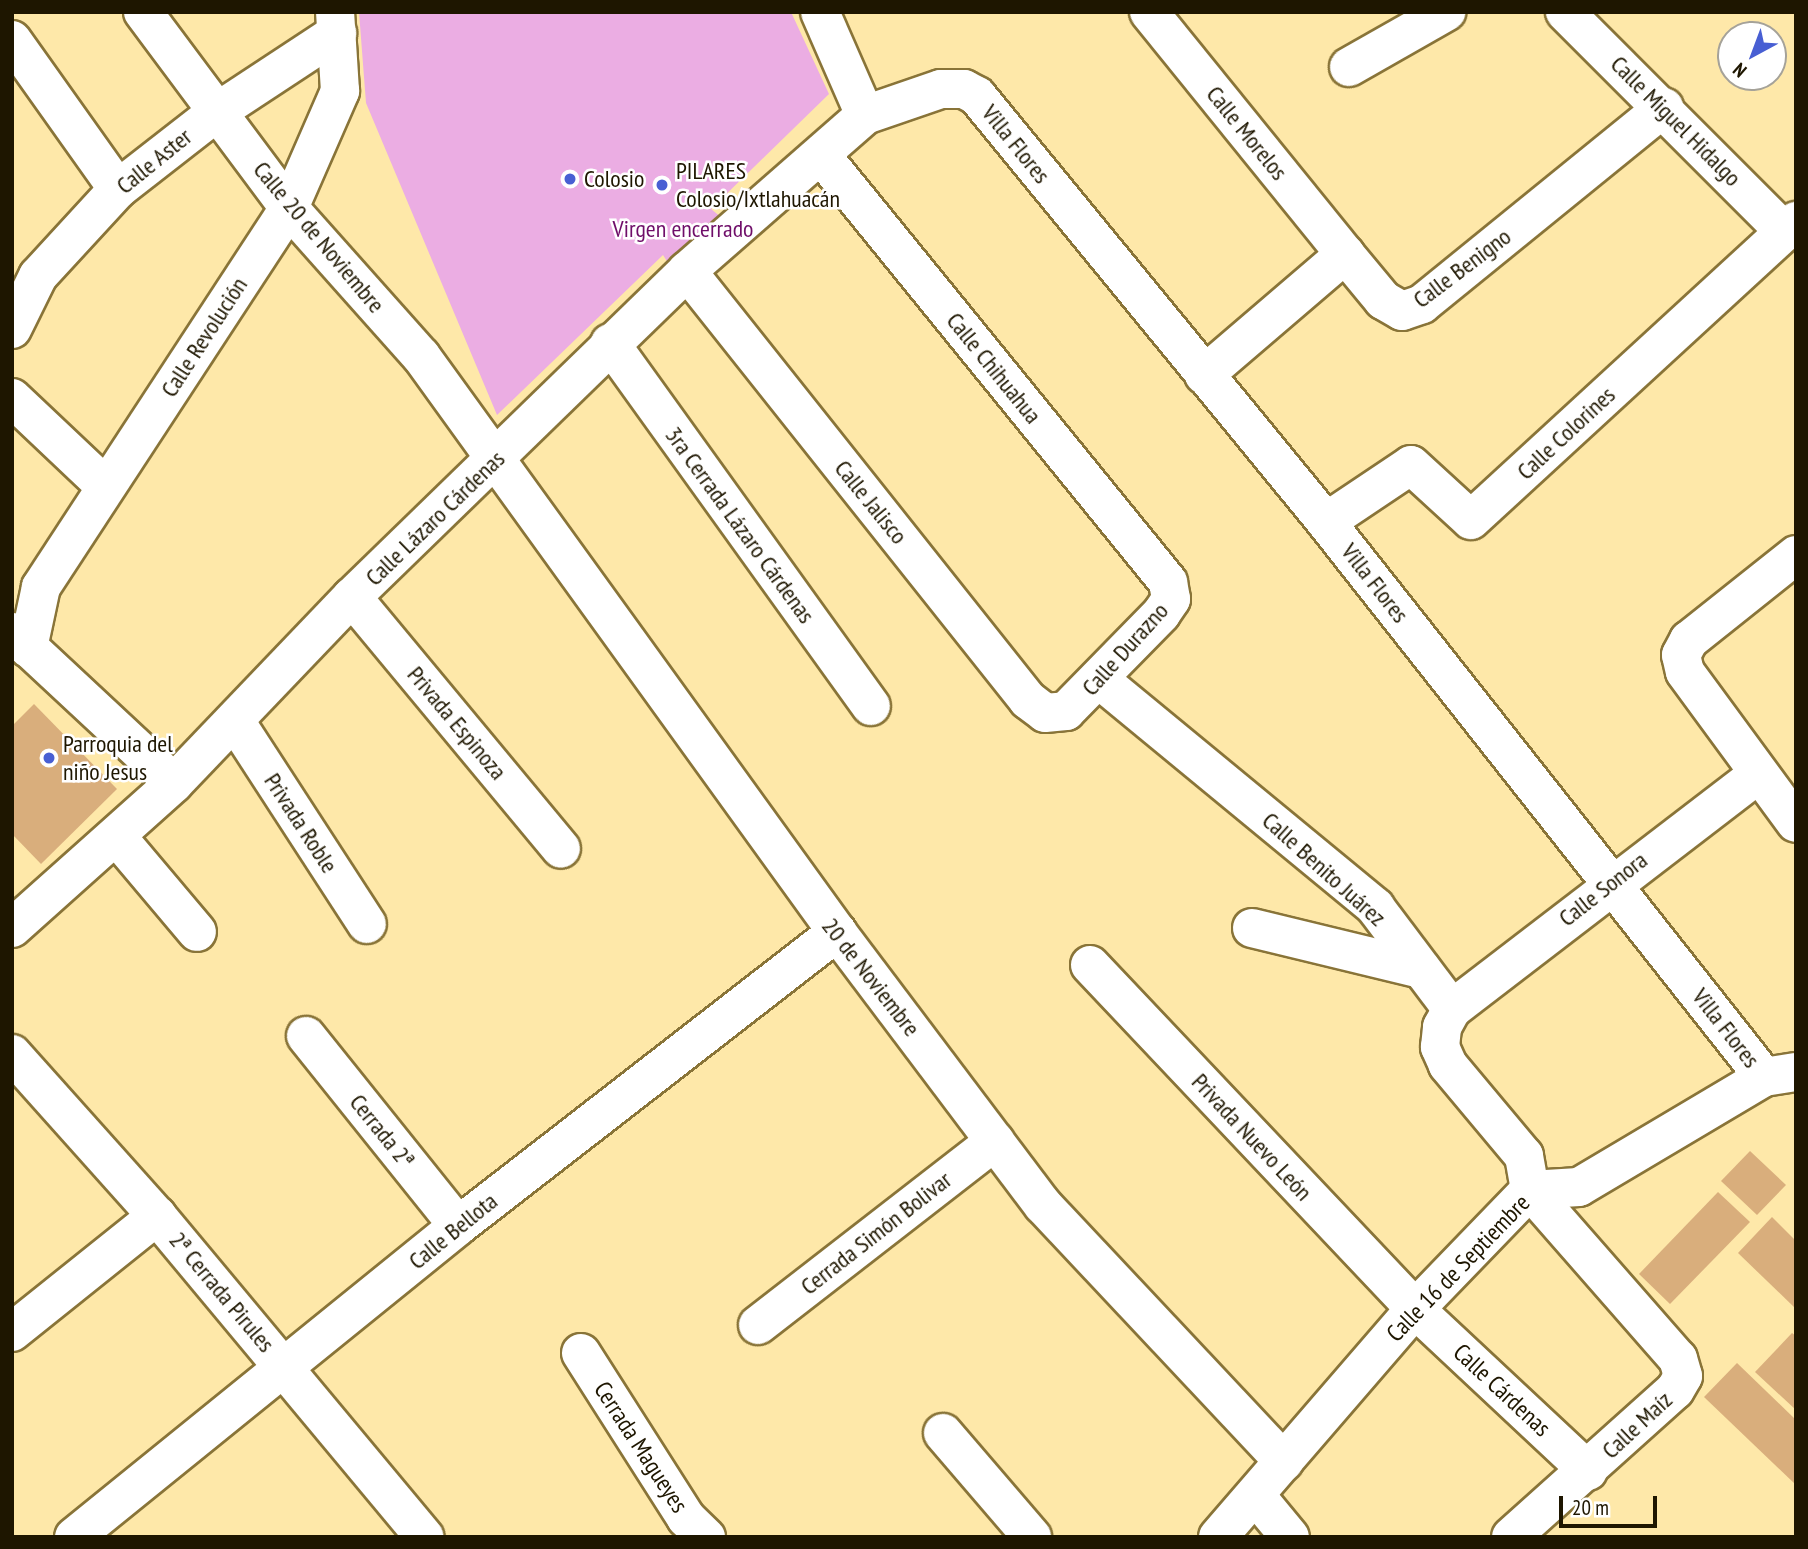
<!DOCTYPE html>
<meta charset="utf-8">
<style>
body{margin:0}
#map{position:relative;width:1808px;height:1549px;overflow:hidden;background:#fee8a9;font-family:"PT Sans Narrow",sans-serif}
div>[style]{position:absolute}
.green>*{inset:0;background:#ebade3}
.building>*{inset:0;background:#d9ae7c}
.roads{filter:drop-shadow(2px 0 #897438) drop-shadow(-2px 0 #897438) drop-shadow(0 2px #897438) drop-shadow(0 -2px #897438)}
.minor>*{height:38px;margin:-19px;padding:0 19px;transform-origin:19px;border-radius:19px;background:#fff}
.dots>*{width:19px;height:19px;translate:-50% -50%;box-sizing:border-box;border:4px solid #fff;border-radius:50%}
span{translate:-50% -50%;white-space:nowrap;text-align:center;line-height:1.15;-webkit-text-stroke:5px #fff;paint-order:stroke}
.street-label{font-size:24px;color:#1e1600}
.poi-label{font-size:24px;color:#1e1600}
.left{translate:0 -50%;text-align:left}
.park-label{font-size:24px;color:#6f0e69}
.frame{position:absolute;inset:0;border:14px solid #1e1600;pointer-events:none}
.north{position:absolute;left:1717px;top:21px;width:70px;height:70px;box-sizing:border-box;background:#fff;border:2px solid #a5a299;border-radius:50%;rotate:221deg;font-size:19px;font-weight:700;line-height:28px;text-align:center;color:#1e1600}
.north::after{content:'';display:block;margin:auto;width:24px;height:32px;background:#485fd3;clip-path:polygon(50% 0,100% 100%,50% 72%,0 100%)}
.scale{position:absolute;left:1559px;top:1496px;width:98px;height:32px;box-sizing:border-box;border:4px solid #1e1600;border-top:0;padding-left:9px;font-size:21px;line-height:24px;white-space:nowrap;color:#1e1600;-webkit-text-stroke:5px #fff;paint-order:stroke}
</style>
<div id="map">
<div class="green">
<div style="clip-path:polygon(359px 12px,791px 12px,829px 94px,711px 209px,732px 226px,677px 277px,663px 255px,497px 415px,366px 103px)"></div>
</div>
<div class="building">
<div style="clip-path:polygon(34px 704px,117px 789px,41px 864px,12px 834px,12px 726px)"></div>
<div style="clip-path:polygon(1750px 1151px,1786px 1185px,1757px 1215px,1721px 1181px)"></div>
<div style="clip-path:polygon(1718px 1192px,1750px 1222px,1670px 1304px,1639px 1274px)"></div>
<div style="clip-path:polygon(1772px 1217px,1796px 1241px,1796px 1309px,1738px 1253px)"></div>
<div style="clip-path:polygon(1792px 1333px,1796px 1336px,1796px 1410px,1755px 1372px)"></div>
<div style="clip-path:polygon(1737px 1363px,1796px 1420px,1796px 1485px,1704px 1397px)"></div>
</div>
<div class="roads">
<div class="minor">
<div style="left:143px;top:12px;width:244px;rotate:53.3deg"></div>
<div style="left:289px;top:208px;width:198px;rotate:48.3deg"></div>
<div style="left:421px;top:356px;width:711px;rotate:54.16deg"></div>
<div style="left:837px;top:932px;width:342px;rotate:53deg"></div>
<div style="left:1043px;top:1205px;width:352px;rotate:46.8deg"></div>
<div style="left:820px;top:12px;width:112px;rotate:66.4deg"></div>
<div style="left:1149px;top:12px;width:311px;rotate:51deg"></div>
<div style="left:1565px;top:12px;width:311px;rotate:45deg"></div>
<div style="left:12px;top:40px;width:183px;rotate:54.6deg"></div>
<div style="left:1349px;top:67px;width:112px;rotate:-29.6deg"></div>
<div style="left:687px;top:271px;width:548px;rotate:51.52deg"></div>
<div style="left:1028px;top:700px;width:21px;rotate:37deg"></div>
<div style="left:1045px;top:713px;width:21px;rotate:-5deg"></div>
<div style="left:1066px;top:711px;width:136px;rotate:-45.6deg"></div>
<div style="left:1161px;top:614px;width:18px;rotate:-56deg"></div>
<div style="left:1171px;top:599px;width:17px;rotate:-100deg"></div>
<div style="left:1168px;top:582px;width:550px;rotate:-129.1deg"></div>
<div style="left:12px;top:329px;width:59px;rotate:-63.9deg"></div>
<div style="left:38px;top:276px;width:118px;rotate:-47.4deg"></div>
<div style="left:118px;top:189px;width:125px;rotate:-37.9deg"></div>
<div style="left:217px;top:112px;width:144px;rotate:-33.4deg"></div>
<div style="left:610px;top:343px;width:447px;rotate:54.3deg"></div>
<div style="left:1204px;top:375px;width:186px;rotate:-40.6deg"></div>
<div style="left:1345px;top:254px;width:60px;rotate:50.4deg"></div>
<div style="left:1383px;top:300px;width:22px;rotate:30deg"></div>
<div style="left:1402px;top:311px;width:21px;rotate:-19deg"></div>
<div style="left:1422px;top:304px;width:312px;rotate:-39.1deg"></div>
<div style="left:12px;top:398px;width:129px;rotate:43.4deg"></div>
<div style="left:1326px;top:522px;width:102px;rotate:-33.8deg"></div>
<div style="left:1411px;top:465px;width:81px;rotate:42.5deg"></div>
<div style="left:1471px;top:520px;width:442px;rotate:-42.6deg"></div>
<div style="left:1796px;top:555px;width:137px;rotate:141.5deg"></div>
<div style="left:1689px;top:640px;width:17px;rotate:118deg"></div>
<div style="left:1681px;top:655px;width:17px;rotate:77deg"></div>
<div style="left:1685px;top:672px;width:187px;rotate:53.7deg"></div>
<div style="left:352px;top:597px;width:327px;rotate:50.3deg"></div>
<div style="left:12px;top:632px;width:221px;rotate:43deg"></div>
<div style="left:28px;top:648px;width:62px;rotate:-78deg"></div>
<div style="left:41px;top:587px;width:453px;rotate:-56.8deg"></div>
<div style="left:289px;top:208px;width:128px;rotate:-66.4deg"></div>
<div style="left:340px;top:91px;width:79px;rotate:-93.6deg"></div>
<div style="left:1100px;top:680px;width:357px;rotate:39.5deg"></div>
<div style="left:1375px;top:907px;width:128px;rotate:53deg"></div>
<div style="left:235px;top:721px;width:242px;rotate:57deg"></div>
<div style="left:117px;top:837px;width:124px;rotate:49.9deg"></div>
<div style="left:12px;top:928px;width:217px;rotate:-41.8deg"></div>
<div style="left:174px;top:783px;width:257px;rotate:-46.3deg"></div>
<div style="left:352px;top:597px;width:467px;rotate:-44.2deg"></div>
<div style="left:687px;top:271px;width:237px;rotate:-41.2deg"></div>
<div style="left:865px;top:115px;width:80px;rotate:-18.9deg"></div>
<div style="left:941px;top:89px;width:23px"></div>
<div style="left:964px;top:89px;width:15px;rotate:28deg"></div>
<div style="left:977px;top:96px;width:551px;rotate:50.67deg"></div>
<div style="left:1326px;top:522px;width:707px;rotate:51.72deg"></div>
<div style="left:1252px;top:928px;width:174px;rotate:13.6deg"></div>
<div style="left:1090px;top:965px;width:473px;rotate:46.6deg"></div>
<div style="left:1415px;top:1309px;width:237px;rotate:43.1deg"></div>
<div style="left:306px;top:1036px;width:243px;rotate:51.3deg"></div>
<div style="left:12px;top:1054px;width:217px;rotate:48.2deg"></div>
<div style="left:157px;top:1216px;width:418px;rotate:50.2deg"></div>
<div style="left:758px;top:1325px;width:300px;rotate:-37.8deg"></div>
<div style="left:12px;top:1332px;width:186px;rotate:-38.7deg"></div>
<div style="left:581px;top:1353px;width:196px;rotate:57.5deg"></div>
<div style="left:686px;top:1518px;width:28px;rotate:44deg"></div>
<div style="left:943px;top:1433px;width:137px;rotate:49.4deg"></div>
<div style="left:1256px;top:1496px;width:53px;rotate:50.3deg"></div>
<div style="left:74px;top:1537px;width:494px;rotate:-39deg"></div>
<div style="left:458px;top:1226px;width:480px;rotate:-37.8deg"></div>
<div style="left:1218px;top:1537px;width:301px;rotate:-49.2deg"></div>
<div style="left:1415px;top:1309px;width:165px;rotate:-46deg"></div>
<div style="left:1530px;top:1190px;width:49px;rotate:-3.5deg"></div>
<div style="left:1579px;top:1187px;width:215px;rotate:-30.7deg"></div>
<div style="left:1764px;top:1077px;width:32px;rotate:-9deg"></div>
<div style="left:1511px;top:1537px;width:220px;rotate:-41.9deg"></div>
<div style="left:1675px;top:1390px;width:16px;rotate:-60deg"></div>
<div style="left:1683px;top:1376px;width:18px;rotate:-106deg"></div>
<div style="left:1678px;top:1359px;width:225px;rotate:-131.2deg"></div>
<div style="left:1530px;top:1190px;width:35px;rotate:-100deg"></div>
<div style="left:1524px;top:1156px;width:119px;rotate:-129.9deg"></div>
<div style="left:1448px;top:1065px;width:20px;rotate:-114deg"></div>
<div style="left:1440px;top:1047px;width:20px;rotate:-84deg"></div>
<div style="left:1442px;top:1027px;width:21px;rotate:-61deg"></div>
<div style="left:1452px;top:1009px;width:386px;rotate:-37.5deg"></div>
</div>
</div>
<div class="dots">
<div style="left:570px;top:179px;background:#485fd3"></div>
<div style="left:662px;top:185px;background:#485fd3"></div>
<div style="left:49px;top:758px;background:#485fd3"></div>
</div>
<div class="street-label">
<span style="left:1676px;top:121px;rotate:45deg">Calle Miguel Hidalgo</span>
<span style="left:1247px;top:133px;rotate:51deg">Calle Morelos</span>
<span style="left:1016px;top:144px;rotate:51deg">Villa Flores</span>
<span style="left:154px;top:161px;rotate:-39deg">Calle Aster</span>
<span style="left:319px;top:237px;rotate:50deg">Calle 20 de Noviembre</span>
<span style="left:1462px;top:268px;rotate:-37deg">Calle Benigno</span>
<span style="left:204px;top:337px;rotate:-57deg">Calle Revolución</span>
<span style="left:994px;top:368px;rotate:51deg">Calle Chihuahua</span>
<span style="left:1566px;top:433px;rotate:-43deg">Calle Colorines</span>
<span style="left:871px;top:502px;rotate:51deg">Calle Jalisco</span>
<span style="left:435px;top:518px;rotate:-44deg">Calle Lázaro Cárdenas</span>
<span style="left:740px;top:525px;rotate:54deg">3ra Cerrada Lázaro Cárdenas</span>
<span style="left:1375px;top:583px;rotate:52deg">Villa Flores</span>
<span style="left:1125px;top:649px;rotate:-48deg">Calle Durazno</span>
<span style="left:457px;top:723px;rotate:50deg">Privada Espinoza</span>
<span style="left:301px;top:823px;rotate:57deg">Privada Roble</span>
<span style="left:1324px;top:869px;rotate:42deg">Calle Benito Juárez</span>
<span style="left:1603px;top:889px;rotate:-38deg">Calle Sonora</span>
<span style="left:871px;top:977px;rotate:52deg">20 de Noviembre</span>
<span style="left:1726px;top:1028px;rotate:52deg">Villa Flores</span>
<span style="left:382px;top:1131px;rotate:51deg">Cerrada 2ª</span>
<span style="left:1252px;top:1137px;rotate:47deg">Privada Nuevo León</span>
<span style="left:453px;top:1231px;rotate:-39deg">Calle Bellota</span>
<span style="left:876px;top:1233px;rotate:-38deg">Cerrada Simón Bolivar</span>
<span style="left:1458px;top:1268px;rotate:-46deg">Calle 16 de Septiembre</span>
<span style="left:222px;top:1292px;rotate:50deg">2ª Cerrada Pirules</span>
<span style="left:1502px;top:1390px;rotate:43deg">Calle Cárdenas</span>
<span style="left:1637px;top:1425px;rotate:-43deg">Calle Maíz</span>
<span style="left:641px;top:1447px;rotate:57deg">Cerrada Magueyes</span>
</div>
<div class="poi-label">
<span class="left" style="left:676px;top:185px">PILARES<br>Colosio/Ixtlahuacán</span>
<span class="left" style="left:584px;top:179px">Colosio</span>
<span class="left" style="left:63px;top:758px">Parroquia del<br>niño Jesus</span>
</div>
<div class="park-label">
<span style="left:683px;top:229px">Virgen encerrado</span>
</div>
<div class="frame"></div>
<div class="north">N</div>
<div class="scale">20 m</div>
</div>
